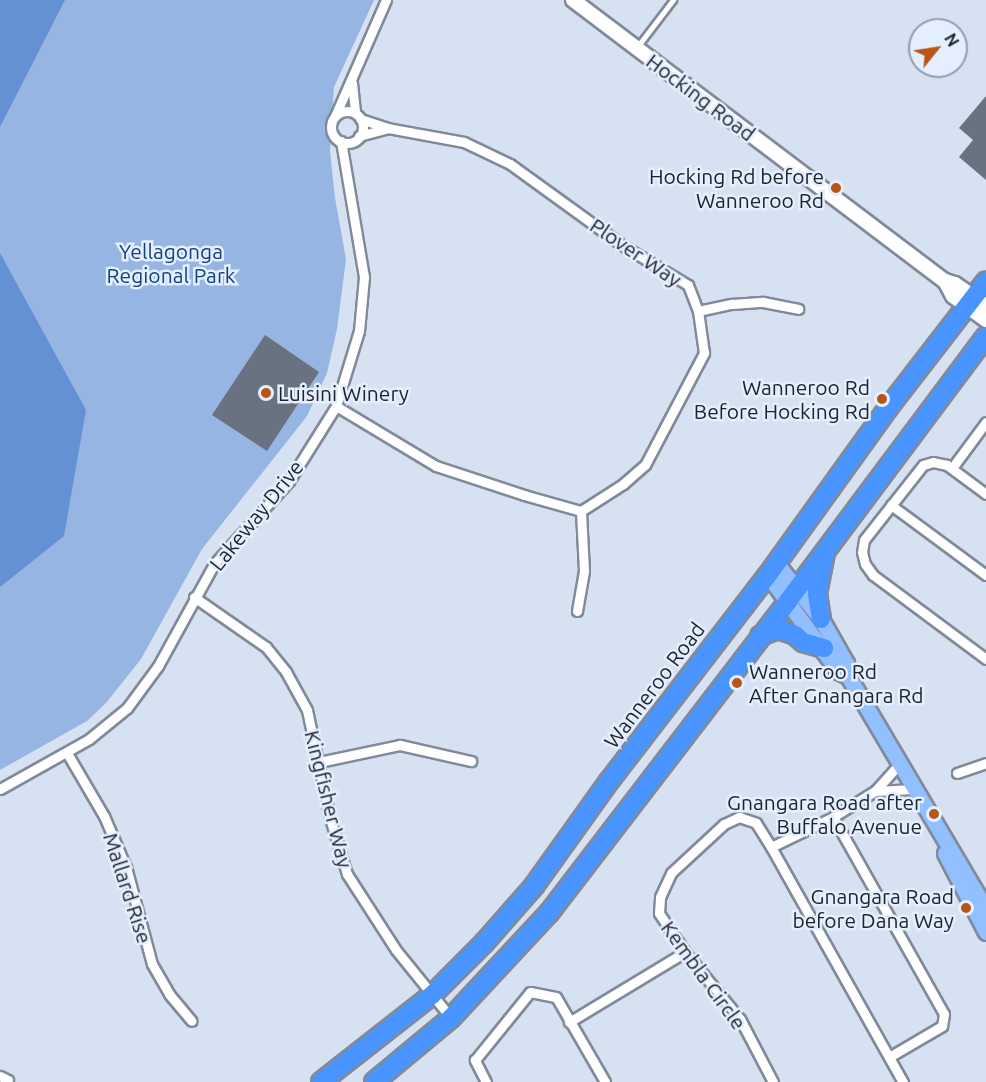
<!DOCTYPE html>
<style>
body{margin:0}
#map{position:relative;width:986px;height:1082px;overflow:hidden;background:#d6e1f1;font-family:Ubuntu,sans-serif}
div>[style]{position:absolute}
.green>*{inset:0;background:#96b5e3}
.water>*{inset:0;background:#6391d4}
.building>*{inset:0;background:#687280}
.roads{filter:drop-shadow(2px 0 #808a99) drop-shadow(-2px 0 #808a99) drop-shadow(0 2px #808a99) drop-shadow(0 -2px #808a99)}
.lane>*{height:4.5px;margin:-2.25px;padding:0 2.25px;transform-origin:2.25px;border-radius:2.25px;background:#fff}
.street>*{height:9px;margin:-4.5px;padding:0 4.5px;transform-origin:4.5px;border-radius:4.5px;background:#fff}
.street>.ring{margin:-4.5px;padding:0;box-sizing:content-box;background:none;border:9px solid #fff;border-radius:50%}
.secondary>*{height:14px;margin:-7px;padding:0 7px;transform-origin:7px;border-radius:7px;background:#fff}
.primary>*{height:15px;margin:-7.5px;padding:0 7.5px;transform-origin:7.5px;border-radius:7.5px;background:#92bfff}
.highway>*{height:18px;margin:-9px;padding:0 9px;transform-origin:9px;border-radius:9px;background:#4994ff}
.dots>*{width:16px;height:16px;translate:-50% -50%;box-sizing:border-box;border:3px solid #e3eefe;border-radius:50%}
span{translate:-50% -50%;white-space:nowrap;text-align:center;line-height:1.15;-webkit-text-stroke:5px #e3eefe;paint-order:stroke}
.street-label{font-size:21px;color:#1f2329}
.poi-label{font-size:21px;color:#1f2329}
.right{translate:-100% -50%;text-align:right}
.left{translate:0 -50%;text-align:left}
.park-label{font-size:21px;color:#14417e}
.north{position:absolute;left:908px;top:18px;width:60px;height:60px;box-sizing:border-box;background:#e3eefe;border:2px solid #959da9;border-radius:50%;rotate:60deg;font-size:16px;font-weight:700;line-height:24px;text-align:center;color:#1f2329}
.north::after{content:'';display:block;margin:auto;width:21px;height:27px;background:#b85618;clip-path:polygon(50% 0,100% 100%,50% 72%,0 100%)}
</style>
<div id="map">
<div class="green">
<div style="clip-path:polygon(0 0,374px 0,334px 87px,330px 151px,335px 198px,346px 259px,337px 329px,327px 373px,307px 416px,202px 549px,141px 659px,106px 703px,87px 721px,0 770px)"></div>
</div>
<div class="water">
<div style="clip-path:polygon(0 0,65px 0,0 127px)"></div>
<div style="clip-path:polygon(0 253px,86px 410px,64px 536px,0 587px)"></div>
</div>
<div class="building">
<div style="clip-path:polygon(986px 96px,986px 180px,959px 157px,973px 140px,959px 128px)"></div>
<div style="clip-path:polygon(265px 335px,319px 372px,267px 451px,212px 415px)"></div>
</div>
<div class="roads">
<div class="lane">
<div style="left:638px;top:46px;width:58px;rotate:-52.7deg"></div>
</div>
<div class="street">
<div style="left:352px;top:83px;width:30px;rotate:84deg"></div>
<div class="ring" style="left:331px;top:111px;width:23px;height:23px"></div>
<div style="left:335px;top:116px;width:127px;rotate:-66.3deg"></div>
<div style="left:359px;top:136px;width:30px;rotate:-15deg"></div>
<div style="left:698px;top:311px;width:35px;rotate:-12deg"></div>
<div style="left:732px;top:304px;width:31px;rotate:-4deg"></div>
<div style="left:763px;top:302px;width:36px;rotate:11deg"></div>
<div style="left:336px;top:406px;width:117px;rotate:31deg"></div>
<div style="left:436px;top:466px;width:93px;rotate:18.2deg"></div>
<div style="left:524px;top:495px;width:59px;rotate:15.7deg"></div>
<div style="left:581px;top:511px;width:50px;rotate:-32.7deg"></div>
<div style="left:623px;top:484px;width:29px;rotate:-41deg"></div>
<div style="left:645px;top:465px;width:127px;rotate:-62.2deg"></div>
<div style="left:704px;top:353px;width:42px;rotate:-98.1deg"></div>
<div style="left:698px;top:311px;width:28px;rotate:-111deg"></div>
<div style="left:688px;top:285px;width:77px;rotate:-148.8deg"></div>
<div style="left:622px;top:245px;width:138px;rotate:-144.1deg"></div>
<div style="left:510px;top:164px;width:51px;rotate:-154.4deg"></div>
<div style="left:464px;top:142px;width:77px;rotate:-169.6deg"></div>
<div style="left:388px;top:128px;width:29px;rotate:-162deg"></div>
<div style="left:952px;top:468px;width:57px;rotate:-53.5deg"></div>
<div style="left:986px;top:494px;width:49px;rotate:-143.4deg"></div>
<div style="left:947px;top:465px;width:14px;rotate:-168deg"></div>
<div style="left:933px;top:462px;width:10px;rotate:163deg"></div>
<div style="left:923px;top:465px;width:95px;rotate:128.2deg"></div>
<div style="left:864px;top:540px;width:12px;rotate:99deg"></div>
<div style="left:862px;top:552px;width:12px;rotate:76deg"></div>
<div style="left:865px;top:564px;width:14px;rotate:54deg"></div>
<div style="left:873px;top:575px;width:141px;rotate:36.6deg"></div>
<div style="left:891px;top:505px;width:118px;rotate:36.4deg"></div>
<div style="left:194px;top:597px;width:88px;rotate:34.8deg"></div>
<div style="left:266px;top:647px;width:32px;rotate:51deg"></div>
<div style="left:286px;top:672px;width:43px;rotate:61.1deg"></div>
<div style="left:307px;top:710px;width:110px;rotate:78deg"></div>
<div style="left:330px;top:818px;width:59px;rotate:73.1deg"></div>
<div style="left:347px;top:874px;width:90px;rotate:57.2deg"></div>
<div style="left:396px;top:950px;width:87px;rotate:51deg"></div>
<div style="left:577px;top:611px;width:41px;rotate:-80.1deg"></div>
<div style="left:584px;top:571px;width:60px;rotate:-92.9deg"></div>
<div style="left:67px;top:753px;width:73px;rotate:59.6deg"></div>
<div style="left:104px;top:816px;width:56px;rotate:66.7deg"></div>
<div style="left:126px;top:867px;width:100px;rotate:75deg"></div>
<div style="left:152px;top:964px;width:34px;rotate:60deg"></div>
<div style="left:169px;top:994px;width:35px;rotate:50deg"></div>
<div style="left:319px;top:762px;width:83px;rotate:-11.9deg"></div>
<div style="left:400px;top:745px;width:73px;rotate:12.7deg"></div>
<div style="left:957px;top:773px;width:31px;rotate:-19deg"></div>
<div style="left:0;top:789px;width:102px;rotate:-29.3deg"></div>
<div style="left:89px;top:739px;width:49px;rotate:-39.2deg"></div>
<div style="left:127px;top:708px;width:52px;rotate:-53.6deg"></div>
<div style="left:158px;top:666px;width:116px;rotate:-61.2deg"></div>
<div style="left:214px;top:564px;width:112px;rotate:-47.9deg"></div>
<div style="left:289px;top:481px;width:89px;rotate:-57.9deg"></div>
<div style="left:336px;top:406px;width:78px;rotate:-73deg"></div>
<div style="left:359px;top:331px;width:54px;rotate:-84.7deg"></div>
<div style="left:364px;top:277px;width:138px;rotate:-99.6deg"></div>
<div style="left:875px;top:791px;width:39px;rotate:-3deg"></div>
<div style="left:833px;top:817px;width:226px;rotate:60.6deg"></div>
<div style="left:944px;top:1014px;width:12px;rotate:99deg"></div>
<div style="left:942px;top:1026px;width:61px;rotate:149.7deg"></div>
<div style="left:771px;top:847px;width:69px;rotate:-25.8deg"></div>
<div style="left:833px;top:817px;width:49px;rotate:-31.8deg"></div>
<div style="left:875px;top:791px;width:36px;rotate:-48deg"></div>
<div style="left:569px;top:1022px;width:135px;rotate:-31.1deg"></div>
<div style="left:0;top:1076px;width:9px;rotate:27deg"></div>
<div style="left:486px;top:1082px;width:25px;rotate:-117deg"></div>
<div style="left:475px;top:1060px;width:87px;rotate:-51deg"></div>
<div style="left:530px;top:992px;width:26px;rotate:11deg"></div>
<div style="left:556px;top:997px;width:98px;rotate:60deg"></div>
<div style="left:773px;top:1082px;width:71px;rotate:-117.6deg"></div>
<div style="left:740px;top:1019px;width:87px;rotate:-129.4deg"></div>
<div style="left:685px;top:952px;width:47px;rotate:-123.7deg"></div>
<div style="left:659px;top:913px;width:16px;rotate:-86deg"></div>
<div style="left:660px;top:897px;width:26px;rotate:-65deg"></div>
<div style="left:671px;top:873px;width:72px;rotate:-42.8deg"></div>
<div style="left:724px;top:824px;width:17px;rotate:-25deg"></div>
<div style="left:739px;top:817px;width:18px;rotate:19deg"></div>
<div style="left:756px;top:823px;width:28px;rotate:58deg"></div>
<div style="left:771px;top:847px;width:270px;rotate:60.7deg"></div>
</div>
<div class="secondary">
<div style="left:573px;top:0;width:466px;rotate:37.1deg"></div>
<div style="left:945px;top:281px;width:10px;rotate:17deg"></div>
<div style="left:955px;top:284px;width:38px;rotate:35deg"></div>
<div style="left:945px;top:281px;width:17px;rotate:62deg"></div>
<div style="left:953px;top:296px;width:41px;rotate:36deg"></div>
</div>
<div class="primary">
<div style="left:776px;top:563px;width:72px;rotate:51.2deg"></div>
<div style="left:821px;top:619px;width:51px;rotate:60.4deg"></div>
<div style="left:846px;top:663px;width:13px;rotate:81deg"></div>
<div style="left:848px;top:676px;width:271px;rotate:59.4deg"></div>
<div style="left:768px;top:575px;width:119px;rotate:53.9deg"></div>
<div style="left:838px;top:671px;width:11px;rotate:27deg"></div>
<div style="left:945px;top:853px;width:89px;rotate:62.6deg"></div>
</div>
<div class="highway">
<div style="left:821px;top:619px;width:25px;rotate:-99deg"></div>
<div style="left:817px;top:594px;width:42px;rotate:-79deg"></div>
<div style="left:760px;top:636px;width:19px;rotate:-21deg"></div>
<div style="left:778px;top:629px;width:18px;rotate:19deg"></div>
<div style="left:795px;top:635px;width:11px;rotate:41deg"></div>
<div style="left:803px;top:642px;width:22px;rotate:16deg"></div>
<div style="left:321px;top:1082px;width:141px;rotate:-38.1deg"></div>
<div style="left:432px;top:995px;width:74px;rotate:-45deg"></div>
<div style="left:484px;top:943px;width:76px;rotate:-48.7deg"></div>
<div style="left:534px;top:886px;width:130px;rotate:-54.4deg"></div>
<div style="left:610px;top:780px;width:259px;rotate:-52.4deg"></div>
<div style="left:768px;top:575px;width:206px;rotate:-54.3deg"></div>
<div style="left:888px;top:408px;width:160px;rotate:-52.3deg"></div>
<div style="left:374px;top:1082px;width:100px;rotate:-39.7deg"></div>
<div style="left:451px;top:1018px;width:144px;rotate:-47deg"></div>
<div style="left:549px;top:913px;width:393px;rotate:-52.5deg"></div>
<div style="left:788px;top:601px;width:331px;rotate:-53.2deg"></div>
</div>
</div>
<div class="dots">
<div style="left:836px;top:188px;background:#b85618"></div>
<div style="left:266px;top:393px;background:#b85618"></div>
<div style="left:882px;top:399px;background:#b85618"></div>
<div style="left:737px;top:683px;background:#b85618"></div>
<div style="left:934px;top:814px;background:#b85618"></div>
<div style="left:966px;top:908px;background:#b85618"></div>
</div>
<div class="street-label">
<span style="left:701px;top:97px;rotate:37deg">Hocking Road</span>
<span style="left:636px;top:252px;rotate:34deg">Plover Way</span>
<span style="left:256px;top:515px;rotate:-51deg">Lakeway Drive</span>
<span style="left:654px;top:685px;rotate:-53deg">Wanneroo Road</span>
<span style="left:329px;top:799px;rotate:76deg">Kingfisher Way</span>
<span style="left:128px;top:888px;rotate:72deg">Mallard Rise</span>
<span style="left:704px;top:975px;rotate:54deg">Kembla Circle</span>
</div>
<div class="poi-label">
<span class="right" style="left:824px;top:188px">Hocking Rd before<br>Wanneroo Rd</span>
<span class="right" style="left:870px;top:399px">Wanneroo Rd<br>Before Hocking Rd</span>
<span class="left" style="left:278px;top:393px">Luisini Winery</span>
<span class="left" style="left:749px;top:683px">Wanneroo Rd<br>After Gnangara Rd</span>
<span class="right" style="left:922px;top:814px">Gnangara Road after<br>Buffalo Avenue</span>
<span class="right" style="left:954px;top:908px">Gnangara Road<br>before Dana Way</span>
</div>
<div class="park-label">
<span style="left:171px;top:263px">Yellagonga<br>Regional Park</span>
</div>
<div class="north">N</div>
</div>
